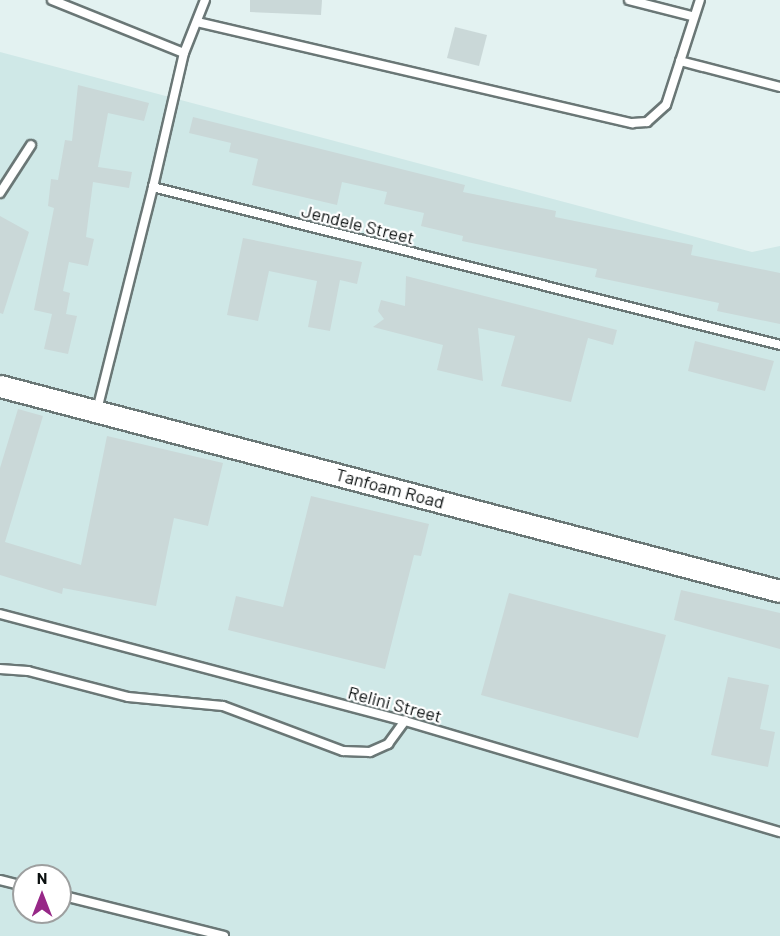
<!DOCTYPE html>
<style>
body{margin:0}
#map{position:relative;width:780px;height:936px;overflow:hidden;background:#e3f2f1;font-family:Barlow,sans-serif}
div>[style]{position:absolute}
.built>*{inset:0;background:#cfe8e7}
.building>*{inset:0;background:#cad8d8}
.roads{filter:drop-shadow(2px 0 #6a7776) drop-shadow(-2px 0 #6a7776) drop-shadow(0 2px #6a7776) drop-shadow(0 -2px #6a7776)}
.lane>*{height:8px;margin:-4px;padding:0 4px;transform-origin:4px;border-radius:4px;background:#fff}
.secondary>*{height:21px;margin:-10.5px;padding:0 10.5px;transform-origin:10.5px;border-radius:10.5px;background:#fff}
span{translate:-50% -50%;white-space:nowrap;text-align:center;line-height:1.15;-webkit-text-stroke:4.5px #fff;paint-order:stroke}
.street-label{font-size:18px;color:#0b1010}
.north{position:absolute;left:12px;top:864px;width:60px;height:60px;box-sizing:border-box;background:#fff;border:2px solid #9d9f9f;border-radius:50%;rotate:0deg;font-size:16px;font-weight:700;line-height:24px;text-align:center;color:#0b1010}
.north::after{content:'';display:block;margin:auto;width:21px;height:27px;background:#972887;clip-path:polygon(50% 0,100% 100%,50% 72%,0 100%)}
</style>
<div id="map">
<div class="built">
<div style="clip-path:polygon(evenodd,0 52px,752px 252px,780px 246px,780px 936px,0 936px,0 52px,24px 876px,60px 876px,60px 912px,24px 912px,24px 876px)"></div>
</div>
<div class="building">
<div style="clip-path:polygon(250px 0,322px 0,321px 15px,250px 12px)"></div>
<div style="clip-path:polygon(455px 27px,487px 35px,479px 66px,447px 58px)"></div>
<div style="clip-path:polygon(78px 85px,149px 103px,144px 121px,108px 113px,98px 167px,132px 172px,129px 188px,93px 182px,86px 237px,94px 239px,88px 266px,69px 262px,63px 291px,70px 293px,66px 314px,77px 316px,68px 354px,44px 349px,52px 314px,34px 310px,54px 208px,48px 206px,51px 179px,58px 180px,65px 140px,72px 141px)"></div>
<div style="clip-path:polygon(193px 117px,465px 185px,463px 192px,556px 211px,555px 217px,693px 245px,691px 255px,780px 273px,780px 324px,717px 311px,719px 303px,595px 277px,597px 269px,462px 241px,463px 236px,421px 226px,424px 213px,384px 204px,387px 192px,342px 182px,337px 205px,252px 185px,258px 159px,229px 152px,231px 143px,189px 133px)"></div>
<div style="clip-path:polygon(0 216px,29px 232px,3px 314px,0 313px)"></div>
<div style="clip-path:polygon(243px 238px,362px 262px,357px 284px,340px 280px,330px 331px,308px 327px,317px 281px,269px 271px,258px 321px,227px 315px)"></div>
<div style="clip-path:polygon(406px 276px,617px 330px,613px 345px,588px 338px,571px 402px,501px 386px,515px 336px,478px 328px,483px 381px,437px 370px,443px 345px,373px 327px,384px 319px,378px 311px,381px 300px,405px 306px)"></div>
<div style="clip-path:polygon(695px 341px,774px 361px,765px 391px,688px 371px)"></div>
<div style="clip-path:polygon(18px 409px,43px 416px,5px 542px,81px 565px,107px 436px,223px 463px,208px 526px,174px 518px,156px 606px,63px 588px,62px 594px,0 575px,0 468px)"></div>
<div style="clip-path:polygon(311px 496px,429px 524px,421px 556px,414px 555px,385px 669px,228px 630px,236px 596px,283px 607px)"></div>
<div style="clip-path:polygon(681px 590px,780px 613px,780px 649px,674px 620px)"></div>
<div style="clip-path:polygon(509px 593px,666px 635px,638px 738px,481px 695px)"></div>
<div style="clip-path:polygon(728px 677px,769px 685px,760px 729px,775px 732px,768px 767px,711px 755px)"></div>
</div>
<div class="roads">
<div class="lane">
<div style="left:52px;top:0;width:142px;rotate:21.9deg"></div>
<div style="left:629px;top:0;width:65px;rotate:14.3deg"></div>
<div style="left:197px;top:22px;width:447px;rotate:13.1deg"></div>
<div style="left:632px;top:123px;width:15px;rotate:-4deg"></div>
<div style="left:647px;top:122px;width:25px;rotate:-42deg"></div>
<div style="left:666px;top:105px;width:110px;rotate:-72.1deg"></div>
<div style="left:680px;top:61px;width:103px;rotate:14.6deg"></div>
<div style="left:153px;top:187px;width:138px;rotate:-77deg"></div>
<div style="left:184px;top:53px;width:57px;rotate:-68.4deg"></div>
<div style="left:0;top:193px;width:57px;rotate:-57.1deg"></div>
<div style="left:97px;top:410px;width:230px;rotate:-75.9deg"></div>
<div style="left:153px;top:187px;width:647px;rotate:14.14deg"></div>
<div style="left:0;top:614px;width:419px;rotate:14.8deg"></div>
<div style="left:405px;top:721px;width:391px;rotate:16.5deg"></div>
<div style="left:0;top:669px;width:28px;rotate:4deg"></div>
<div style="left:28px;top:671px;width:103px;rotate:14.6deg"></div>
<div style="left:128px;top:697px;width:95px;rotate:5.4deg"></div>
<div style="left:223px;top:706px;width:128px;rotate:20.6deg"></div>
<div style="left:343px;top:751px;width:27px;rotate:2deg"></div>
<div style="left:370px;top:752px;width:20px;rotate:-24deg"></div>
<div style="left:388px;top:744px;width:29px;rotate:-54deg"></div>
<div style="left:0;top:880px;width:25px;rotate:14deg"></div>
<div style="left:60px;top:895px;width:169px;rotate:14deg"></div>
</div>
<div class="secondary">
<div style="left:0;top:386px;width:806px;rotate:14.73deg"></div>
</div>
</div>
<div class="street-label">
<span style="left:358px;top:224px;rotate:14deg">Jendele Street</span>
<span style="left:390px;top:488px;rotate:15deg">Tanfoam Road</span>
<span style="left:395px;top:704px;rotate:15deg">Relini Street</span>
</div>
<div class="north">N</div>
</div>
